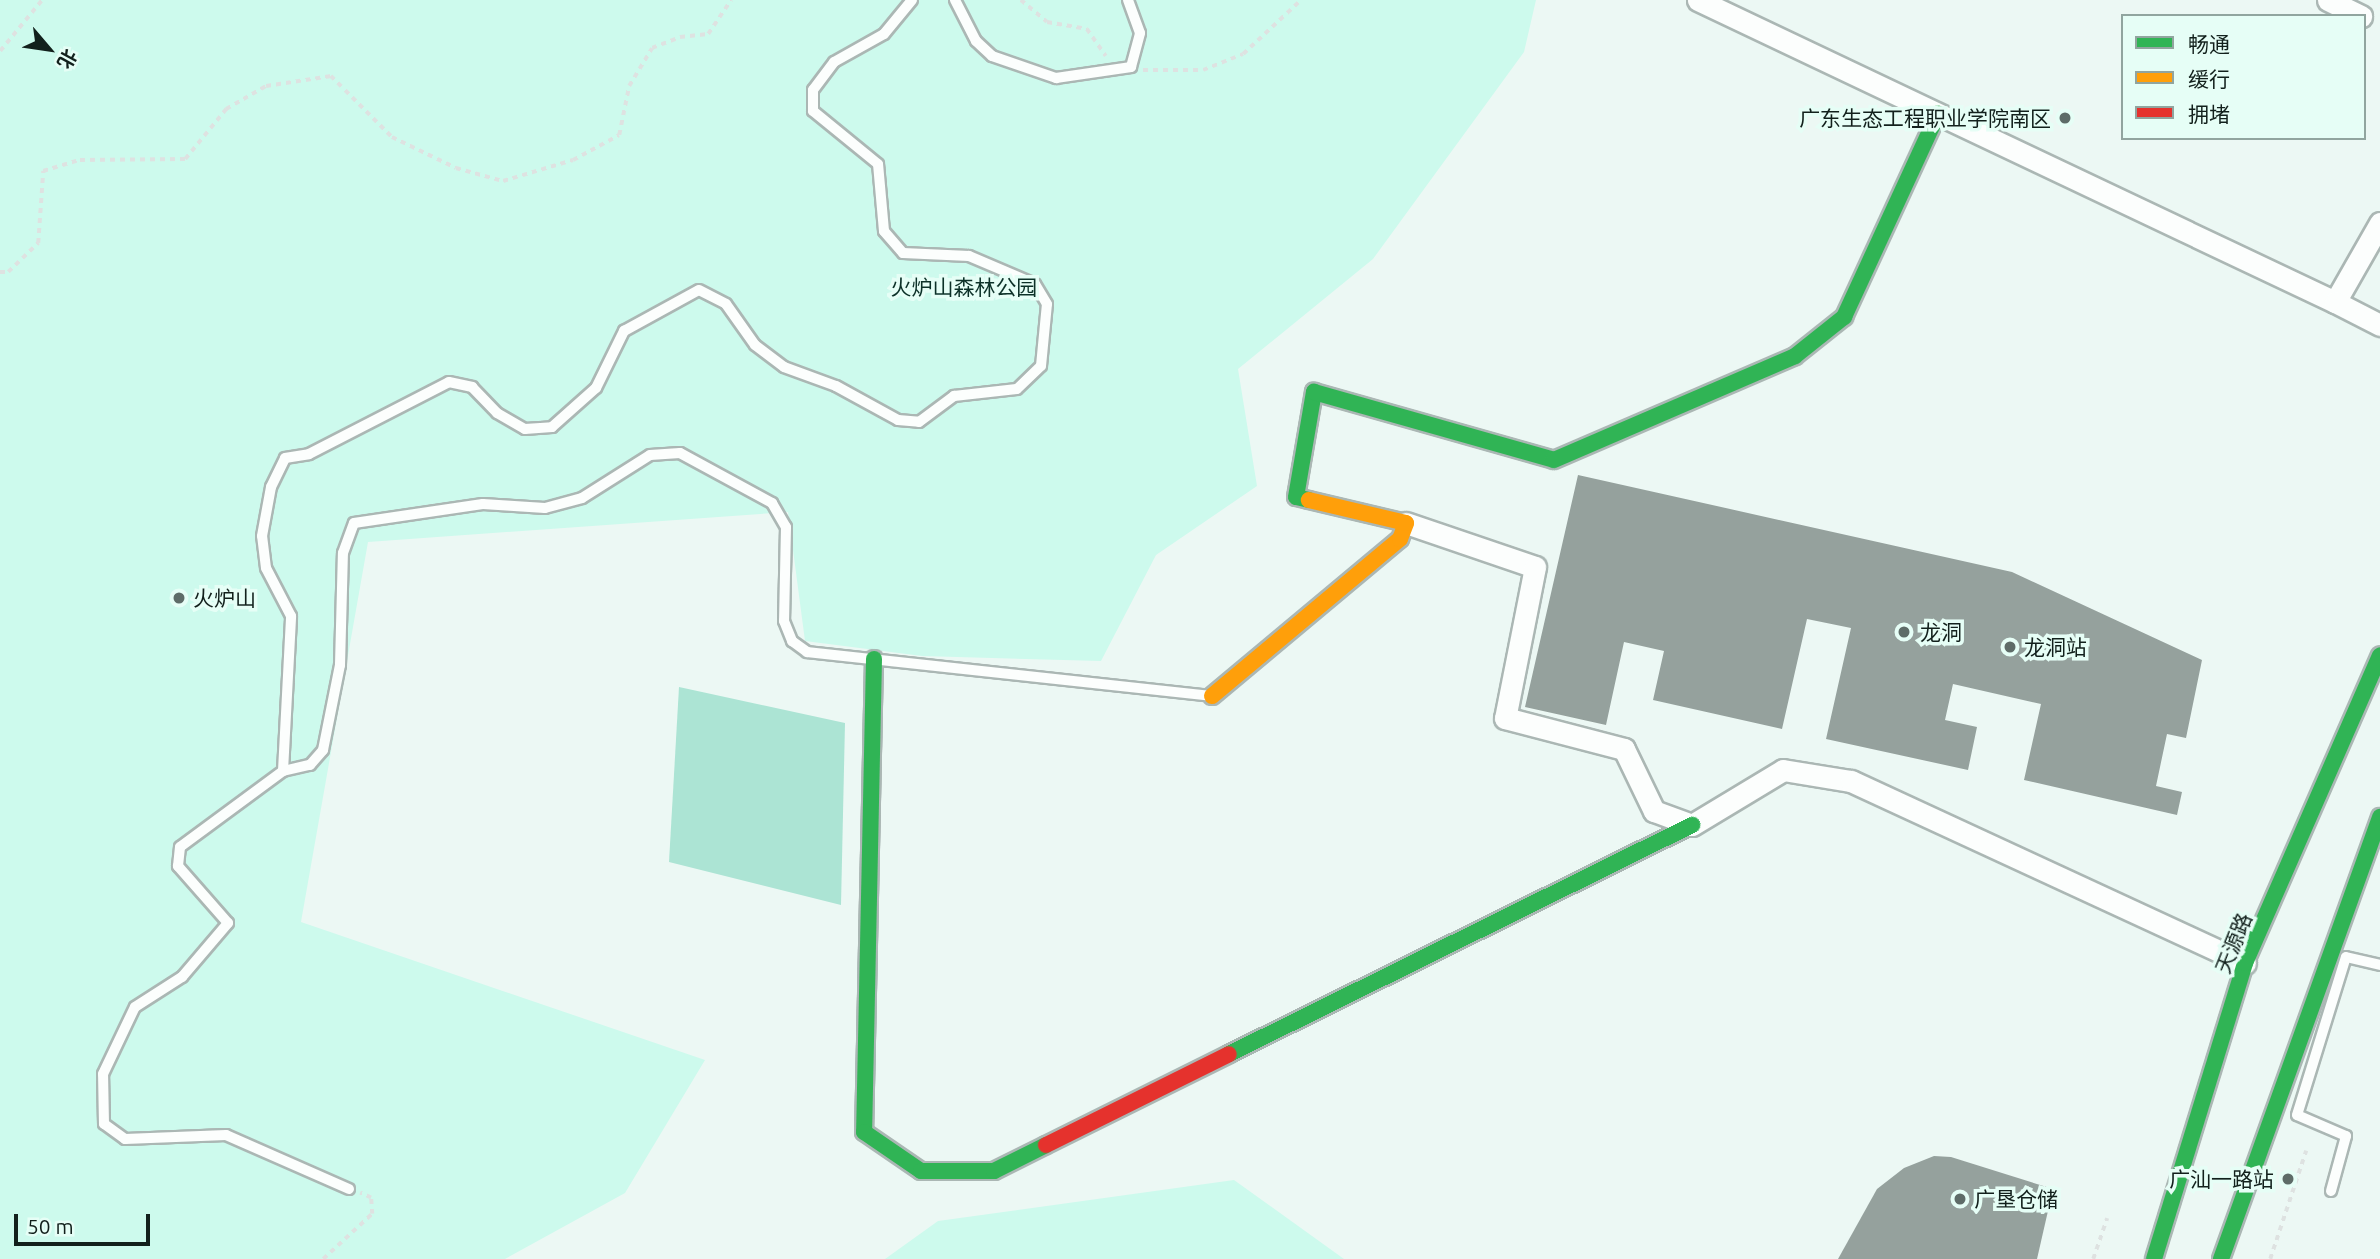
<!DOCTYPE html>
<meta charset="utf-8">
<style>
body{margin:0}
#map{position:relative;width:2380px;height:1259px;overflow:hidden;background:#ecf8f4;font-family:Ubuntu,"Noto Sans SC",sans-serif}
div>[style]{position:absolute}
.green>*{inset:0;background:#cdfaed}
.water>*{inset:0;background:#ace4d4}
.building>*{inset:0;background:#95a19d}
.path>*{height:3.5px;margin-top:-1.75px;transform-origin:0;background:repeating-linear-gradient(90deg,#dee2e1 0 5px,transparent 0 10px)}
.roads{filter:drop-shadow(2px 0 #abb7b4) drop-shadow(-2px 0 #abb7b4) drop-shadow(0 2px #abb7b4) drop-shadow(0 -2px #abb7b4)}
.lane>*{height:10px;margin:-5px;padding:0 5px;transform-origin:5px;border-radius:5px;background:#fcfefd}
.street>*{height:21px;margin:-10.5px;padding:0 10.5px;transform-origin:10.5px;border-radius:10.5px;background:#fcfefd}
.fast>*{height:16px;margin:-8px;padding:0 8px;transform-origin:8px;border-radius:8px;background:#30b455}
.slow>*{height:16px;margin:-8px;padding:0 8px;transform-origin:8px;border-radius:8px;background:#ff9f0a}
.jam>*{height:16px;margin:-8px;padding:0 8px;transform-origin:8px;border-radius:8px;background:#e5322d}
.dots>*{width:19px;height:19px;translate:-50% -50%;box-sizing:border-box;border:4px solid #e6fef6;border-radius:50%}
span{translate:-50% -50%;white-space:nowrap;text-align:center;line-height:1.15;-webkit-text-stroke:7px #e6fef6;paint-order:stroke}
.poi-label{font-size:21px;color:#12201c}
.right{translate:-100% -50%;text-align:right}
.left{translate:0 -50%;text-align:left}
.park-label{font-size:21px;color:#0c3128}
.street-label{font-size:21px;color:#12201c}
.legend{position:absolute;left:2121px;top:14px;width:245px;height:126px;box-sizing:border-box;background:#e6fef6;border:2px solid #91a59f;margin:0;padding:9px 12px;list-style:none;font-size:21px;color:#12201c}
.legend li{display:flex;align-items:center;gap:14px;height:35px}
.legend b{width:35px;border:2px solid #91a59f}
.north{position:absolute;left:14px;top:14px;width:70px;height:70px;-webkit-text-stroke:5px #e6fef6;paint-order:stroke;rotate:119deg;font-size:19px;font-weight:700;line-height:28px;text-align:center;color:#12201c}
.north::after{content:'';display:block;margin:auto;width:24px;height:32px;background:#12201c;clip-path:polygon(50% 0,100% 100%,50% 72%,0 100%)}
.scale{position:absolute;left:14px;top:1214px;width:136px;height:32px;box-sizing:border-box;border:4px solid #12201c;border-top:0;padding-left:9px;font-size:21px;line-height:24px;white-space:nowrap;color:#12201c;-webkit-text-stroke:5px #e6fef6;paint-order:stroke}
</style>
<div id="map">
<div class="green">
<div style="clip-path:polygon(0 0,1536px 0,1524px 52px,1373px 259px,1238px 369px,1257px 486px,1156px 555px,1101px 661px,922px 656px,805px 641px,788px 512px,368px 542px,301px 922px,705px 1060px,625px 1193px,505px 1259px,0 1259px)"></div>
<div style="clip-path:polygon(1234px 1180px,1344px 1259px,885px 1259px,938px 1221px)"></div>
</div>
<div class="water">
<div style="clip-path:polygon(679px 687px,845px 723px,841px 905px,669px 862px)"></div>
</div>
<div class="building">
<div style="clip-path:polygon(1578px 475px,2012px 572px,2202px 660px,2186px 738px,2167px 734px,2156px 786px,2182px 792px,2177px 815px,2024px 780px,2041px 704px,1953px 684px,1945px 720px,1977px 727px,1968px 770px,1826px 739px,1851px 628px,1807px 619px,1782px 729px,1653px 700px,1664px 651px,1624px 642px,1606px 725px,1525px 707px)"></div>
<div style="clip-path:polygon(1934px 1156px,1951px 1157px,2053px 1189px,2037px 1259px,1838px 1259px,1877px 1189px,1904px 1168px)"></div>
</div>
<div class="path">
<div style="left:1021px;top:0;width:34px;rotate:40deg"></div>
<div style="left:1047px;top:22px;width:41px;rotate:9.9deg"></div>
<div style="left:1087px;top:29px;width:33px;rotate:55deg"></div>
<div style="left:0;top:51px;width:66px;rotate:-50.5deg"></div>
<div style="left:1143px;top:70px;width:60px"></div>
<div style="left:1203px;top:70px;width:43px;rotate:-21.8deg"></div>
<div style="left:1243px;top:54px;width:79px;rotate:-43deg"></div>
<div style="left:0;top:272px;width:8px"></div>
<div style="left:8px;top:272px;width:42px;rotate:-44deg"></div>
<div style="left:38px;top:243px;width:72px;rotate:-86deg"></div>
<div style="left:43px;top:171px;width:39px;rotate:-17deg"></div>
<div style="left:80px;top:160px;width:105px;rotate:-0.5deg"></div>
<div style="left:185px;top:159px;width:65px;rotate:-50.6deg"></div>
<div style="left:226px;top:109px;width:46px;rotate:-29.9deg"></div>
<div style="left:266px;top:86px;width:66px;rotate:-8.7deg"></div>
<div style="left:331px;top:76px;width:86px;rotate:45deg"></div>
<div style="left:392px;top:137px;width:71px;rotate:25.8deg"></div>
<div style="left:456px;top:168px;width:49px;rotate:15.5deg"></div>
<div style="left:503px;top:181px;width:73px;rotate:-16.7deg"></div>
<div style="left:573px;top:160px;width:52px;rotate:-28.5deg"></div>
<div style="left:619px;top:135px;width:50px;rotate:-78.5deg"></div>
<div style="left:629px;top:86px;width:44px;rotate:-58.8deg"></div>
<div style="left:652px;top:48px;width:30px;rotate:-21deg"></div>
<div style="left:680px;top:37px;width:28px;rotate:-6deg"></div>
<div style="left:708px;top:34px;width:41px;rotate:-55.9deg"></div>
<div style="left:323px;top:1259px;width:67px;rotate:-42.6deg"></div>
<div style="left:372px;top:1214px;width:16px;rotate:-94deg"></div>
<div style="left:371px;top:1198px;width:12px;rotate:-156deg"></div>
<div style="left:2093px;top:1259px;width:43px;rotate:-71.1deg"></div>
<div style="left:2270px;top:1259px;width:114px;rotate:-71.6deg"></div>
</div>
<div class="roads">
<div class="lane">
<div style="left:955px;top:0;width:46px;rotate:62.9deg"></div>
<div style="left:976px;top:41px;width:22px;rotate:43deg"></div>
<div style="left:992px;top:56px;width:68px;rotate:19deg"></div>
<div style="left:1056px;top:78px;width:76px;rotate:-8.3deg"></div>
<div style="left:1131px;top:67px;width:35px;rotate:-75deg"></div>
<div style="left:1140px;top:33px;width:35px;rotate:-110deg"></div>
<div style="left:283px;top:771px;width:28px;rotate:-13deg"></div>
<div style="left:310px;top:765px;width:20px;rotate:-49deg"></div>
<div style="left:323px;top:750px;width:87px;rotate:-78.7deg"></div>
<div style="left:340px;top:665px;width:112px;rotate:-88.5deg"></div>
<div style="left:343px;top:553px;width:32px;rotate:-70deg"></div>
<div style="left:354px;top:523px;width:130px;rotate:-8.4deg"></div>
<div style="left:483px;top:504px;width:62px;rotate:3.7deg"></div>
<div style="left:545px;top:508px;width:38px;rotate:-15deg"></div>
<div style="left:582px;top:498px;width:80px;rotate:-32.3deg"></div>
<div style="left:650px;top:455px;width:30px;rotate:-4deg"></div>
<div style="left:680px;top:453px;width:105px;rotate:28.5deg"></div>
<div style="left:772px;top:503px;width:28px;rotate:60deg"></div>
<div style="left:786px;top:527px;width:94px;rotate:91.2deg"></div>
<div style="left:784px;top:621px;width:22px;rotate:68deg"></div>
<div style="left:792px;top:641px;width:19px;rotate:36deg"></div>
<div style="left:807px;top:652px;width:406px;rotate:6.2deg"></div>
<div style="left:349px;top:1189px;width:134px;rotate:-156.3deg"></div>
<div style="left:226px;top:1135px;width:101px;rotate:177.7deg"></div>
<div style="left:125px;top:1139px;width:26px;rotate:-144deg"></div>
<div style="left:104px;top:1124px;width:50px;rotate:-91.1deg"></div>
<div style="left:103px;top:1074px;width:74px;rotate:-64.5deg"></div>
<div style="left:135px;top:1007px;width:56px;rotate:-32.6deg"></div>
<div style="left:182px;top:977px;width:71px;rotate:-49.6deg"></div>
<div style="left:228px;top:923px;width:76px;rotate:-131.3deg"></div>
<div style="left:178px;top:866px;width:19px;rotate:-84deg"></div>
<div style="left:180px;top:847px;width:128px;rotate:-36.4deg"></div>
<div style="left:283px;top:771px;width:155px;rotate:-87deg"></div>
<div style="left:291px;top:616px;width:54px;rotate:-117.5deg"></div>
<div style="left:266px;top:568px;width:32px;rotate:-97deg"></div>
<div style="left:262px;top:536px;width:50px;rotate:-79.6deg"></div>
<div style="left:271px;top:487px;width:32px;rotate:-64deg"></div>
<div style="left:285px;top:458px;width:24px;rotate:-9deg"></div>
<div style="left:309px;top:454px;width:157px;rotate:-27.2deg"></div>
<div style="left:449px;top:382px;width:24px;rotate:12deg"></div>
<div style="left:472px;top:387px;width:36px;rotate:46deg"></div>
<div style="left:497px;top:413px;width:32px;rotate:30deg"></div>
<div style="left:525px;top:429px;width:27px;rotate:-4deg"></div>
<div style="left:552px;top:427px;width:59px;rotate:-41.6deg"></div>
<div style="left:596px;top:388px;width:64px;rotate:-63.8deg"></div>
<div style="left:624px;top:331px;width:85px;rotate:-28.7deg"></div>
<div style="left:699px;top:290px;width:30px;rotate:27deg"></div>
<div style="left:726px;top:304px;width:50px;rotate:54.7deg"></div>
<div style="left:755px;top:345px;width:36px;rotate:37deg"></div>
<div style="left:784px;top:367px;width:55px;rotate:20.1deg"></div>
<div style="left:836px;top:386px;width:71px;rotate:28.7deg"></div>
<div style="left:898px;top:420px;width:21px;rotate:5deg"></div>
<div style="left:919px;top:422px;width:44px;rotate:-36.6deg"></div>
<div style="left:954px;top:396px;width:63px;rotate:-6.3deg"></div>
<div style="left:1017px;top:389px;width:33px;rotate:-44deg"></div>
<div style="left:1041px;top:366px;width:62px;rotate:-84.5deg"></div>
<div style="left:1047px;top:304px;width:23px;rotate:-121deg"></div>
<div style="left:1035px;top:284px;width:72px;rotate:-157deg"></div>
<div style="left:969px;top:256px;width:66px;rotate:-177.4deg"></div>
<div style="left:903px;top:253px;width:29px;rotate:-131deg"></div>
<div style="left:884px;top:231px;width:67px;rotate:-95.1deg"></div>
<div style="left:878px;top:164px;width:84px;rotate:-140.8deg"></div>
<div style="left:813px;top:111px;width:21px;rotate:-90deg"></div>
<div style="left:813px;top:90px;width:35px;rotate:-53deg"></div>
<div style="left:834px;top:62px;width:57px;rotate:-29.2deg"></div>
<div style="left:884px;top:34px;width:44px;rotate:-50.5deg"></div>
<div style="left:2331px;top:1191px;width:57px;rotate:-74.7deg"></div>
<div style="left:2346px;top:1136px;width:53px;rotate:-156.8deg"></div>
<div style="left:2297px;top:1115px;width:165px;rotate:-72.8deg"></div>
<div style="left:2346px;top:957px;width:35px;rotate:13deg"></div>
</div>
<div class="street">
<div style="left:1698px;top:0;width:705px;rotate:25.37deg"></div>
<div style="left:2335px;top:302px;width:91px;rotate:-60.3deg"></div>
<div style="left:2328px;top:0;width:37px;rotate:26deg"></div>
<div style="left:2335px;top:302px;width:51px;rotate:27.1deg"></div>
<div style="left:1406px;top:523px;width:136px;rotate:18.8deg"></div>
<div style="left:1535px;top:567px;width:154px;rotate:101.2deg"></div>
<div style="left:1505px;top:718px;width:123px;rotate:14.6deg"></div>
<div style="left:1624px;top:749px;width:69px;rotate:64.2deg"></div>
<div style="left:1654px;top:811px;width:40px;rotate:20.2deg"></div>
<div style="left:1692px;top:825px;width:106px;rotate:-31.1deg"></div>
<div style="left:1783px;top:770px;width:69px;rotate:9.2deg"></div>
<div style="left:1851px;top:781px;width:434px;rotate:24.8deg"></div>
</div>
<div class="fast">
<div style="left:1309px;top:500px;width:13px;rotate:-167deg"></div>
<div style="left:1296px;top:497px;width:107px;rotate:-80.3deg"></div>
<div style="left:1314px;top:392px;width:249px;rotate:15.8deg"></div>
<div style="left:1554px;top:460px;width:262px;rotate:-23.3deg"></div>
<div style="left:1795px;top:356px;width:63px;rotate:-38.5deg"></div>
<div style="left:1844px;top:317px;width:224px;rotate:-65.2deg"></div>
<div style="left:874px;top:659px;width:473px;rotate:91.2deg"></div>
<div style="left:864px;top:1132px;width:69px;rotate:34.4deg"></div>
<div style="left:921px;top:1171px;width:73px"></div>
<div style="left:994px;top:1171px;width:58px;rotate:-26.6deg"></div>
<div style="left:1229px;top:1054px;width:517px;rotate:-26.32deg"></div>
<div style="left:2154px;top:1259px;width:310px;rotate:-72.9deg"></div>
<div style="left:2245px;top:963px;width:336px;rotate:-66.3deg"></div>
<div style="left:2221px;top:1259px;width:470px;rotate:-70.2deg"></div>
</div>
<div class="slow">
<div style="left:1212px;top:696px;width:245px;rotate:-39.9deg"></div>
<div style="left:1400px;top:539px;width:17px;rotate:-69deg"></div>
<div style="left:1406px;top:523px;width:100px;rotate:-166.7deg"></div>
</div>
<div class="jam">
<div style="left:1046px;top:1145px;width:204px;rotate:-26.4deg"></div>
</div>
</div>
<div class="dots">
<div style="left:2065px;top:118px;background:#5e6c68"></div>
<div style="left:179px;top:598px;background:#5e6c68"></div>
<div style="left:1904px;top:632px;background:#5e6c68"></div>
<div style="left:2010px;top:647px;background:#5e6c68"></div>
<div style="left:2288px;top:1179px;background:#5e6c68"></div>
<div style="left:1960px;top:1199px;background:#5e6c68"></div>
</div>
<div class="poi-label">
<span class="right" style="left:2051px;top:118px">广东生态工程职业学院南区</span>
<span class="left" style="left:193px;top:598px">火炉山</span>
<span class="left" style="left:1920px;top:632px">龙洞</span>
<span class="left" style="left:2024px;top:647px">龙洞站</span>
<span class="right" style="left:2274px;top:1179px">广汕一路站</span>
<span class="left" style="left:1974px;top:1199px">广垦仓储</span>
</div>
<div class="park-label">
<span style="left:964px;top:287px">火炉山森林公园</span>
</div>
<div class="street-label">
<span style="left:2233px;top:943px;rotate:-68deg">天源路</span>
</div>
<ul class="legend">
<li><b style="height:9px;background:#30b455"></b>畅通</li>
<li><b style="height:9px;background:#ff9f0a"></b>缓行</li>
<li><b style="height:9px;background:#e5322d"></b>拥堵</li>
</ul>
<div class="north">北</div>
<div class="scale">50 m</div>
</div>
